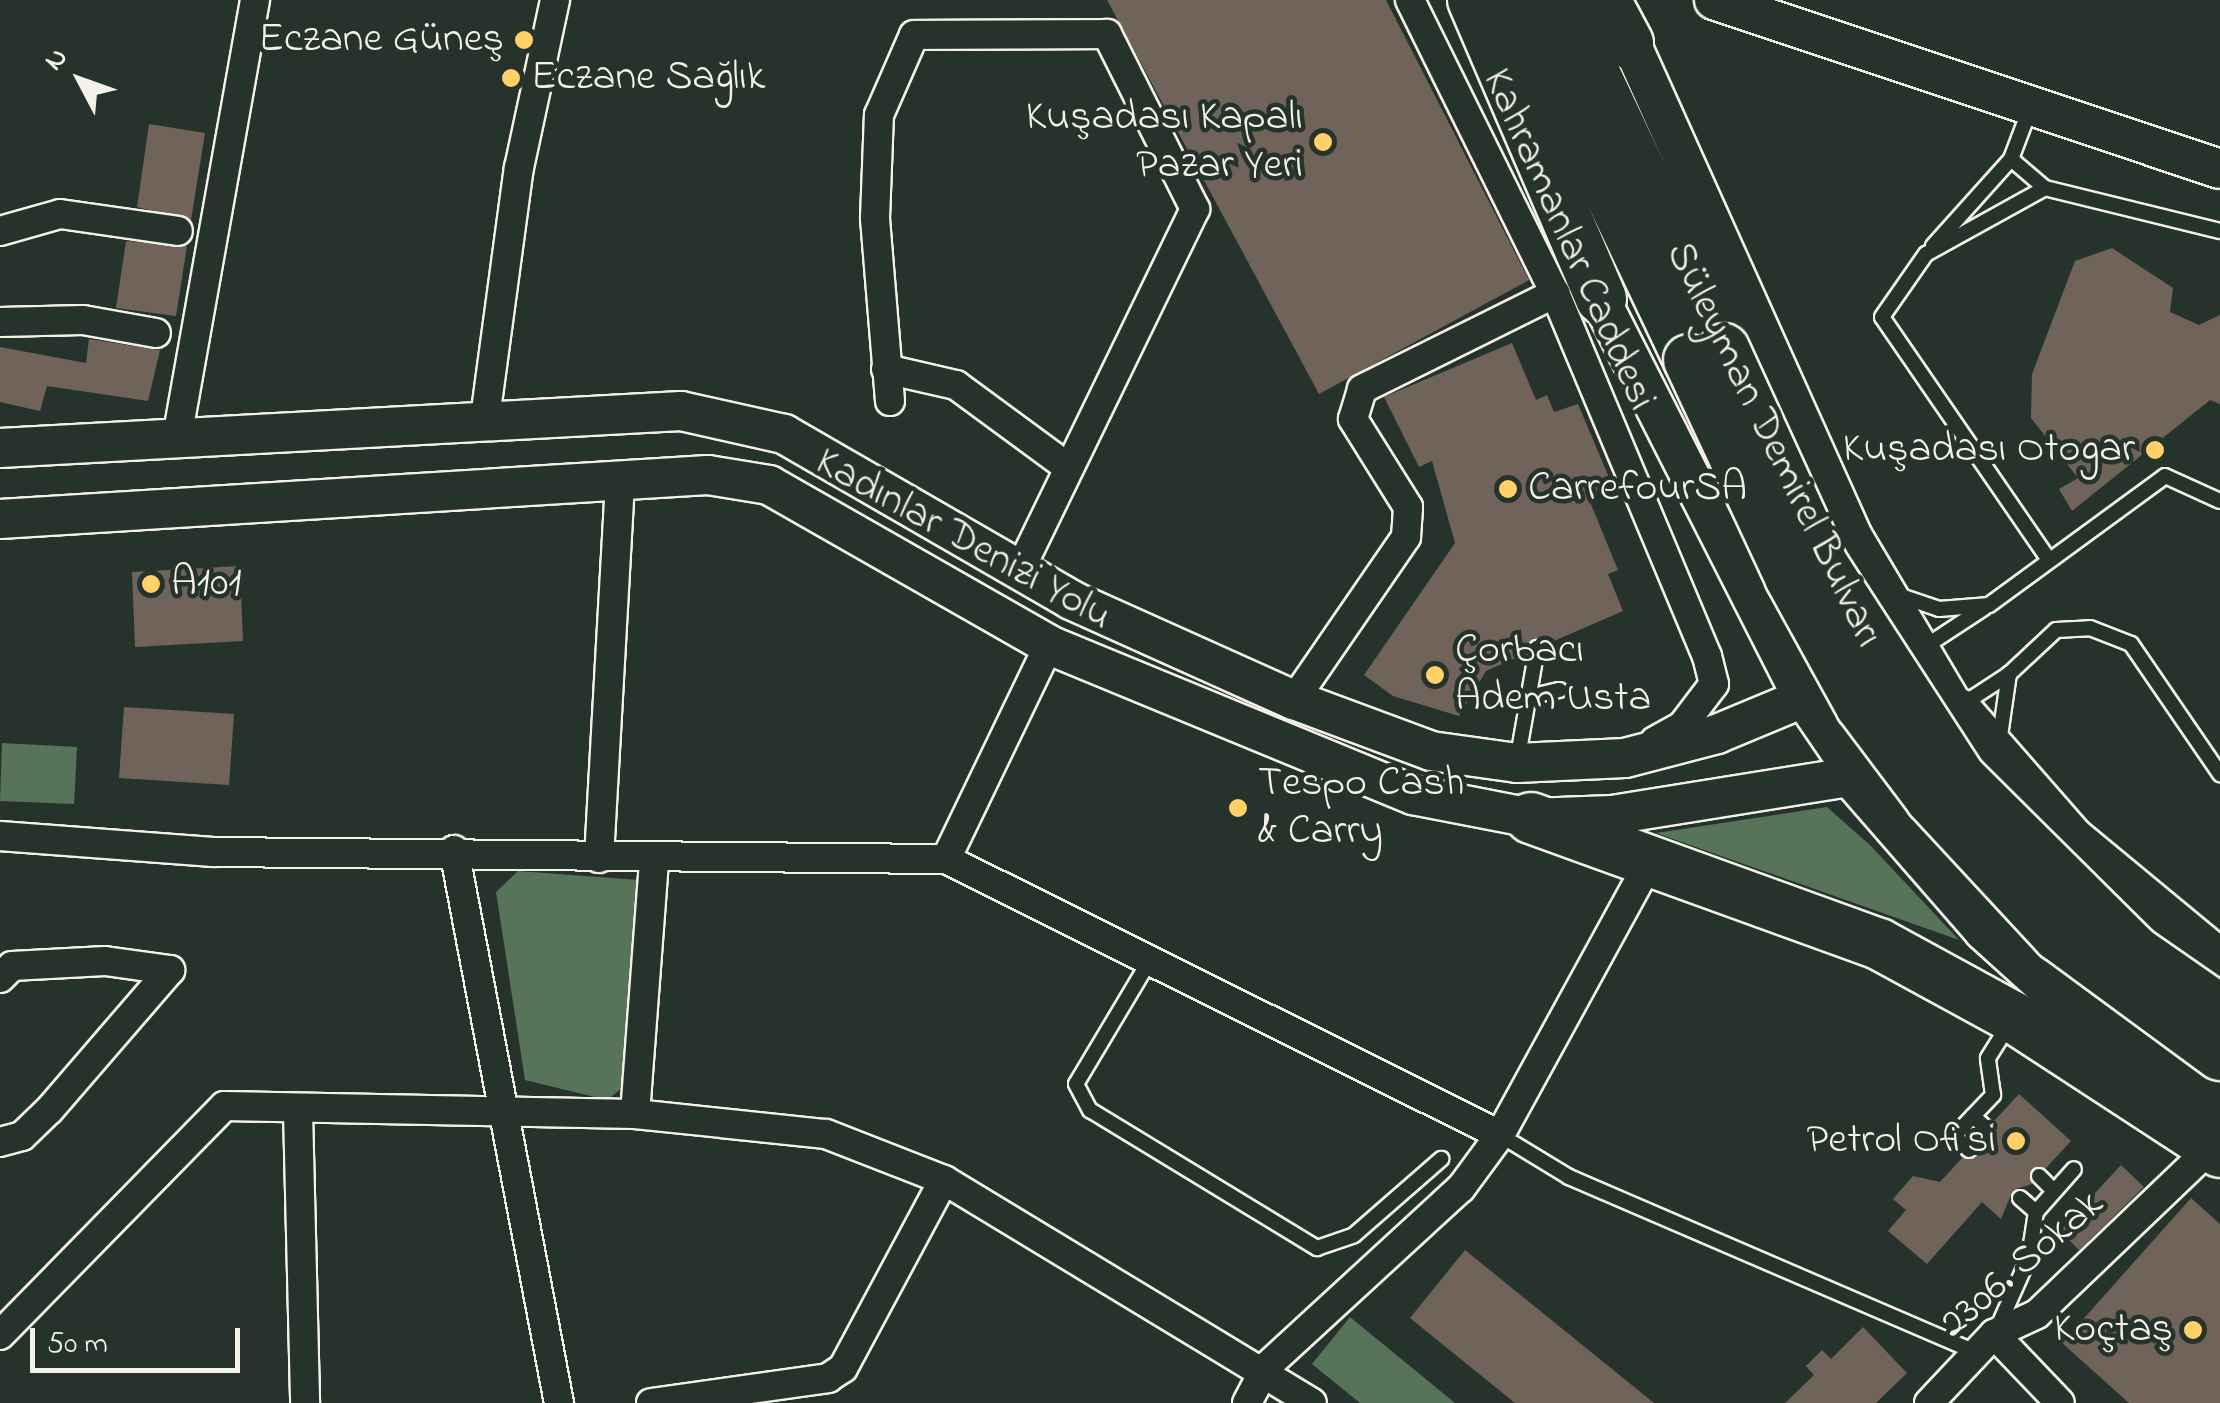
<!DOCTYPE html>
<meta charset="utf-8">
<style>
body{margin:0}
#map{position:relative;width:2220px;height:1403px;overflow:hidden;background:#26332d;font-family:"Indie Flower",sans-serif}
div>[style]{position:absolute}
.green>*{inset:0;background:#57735a}
.building>*{inset:0;background:#6f635a}
.roads{filter:drop-shadow(2px 0 #f4f1e8) drop-shadow(-2px 0 #f4f1e8) drop-shadow(0 2px #f4f1e8) drop-shadow(0 -2px #f4f1e8)}
.lane>*{height:14px;margin:-7px;padding:0 7px;transform-origin:7px;border-radius:7px;background:#26332d}
.street>*{height:28px;margin:-14px;padding:0 14px;transform-origin:14px;border-radius:14px;background:#26332d}
.secondary>*{height:38px;margin:-19px;padding:0 19px;transform-origin:19px;border-radius:19px;background:#26332d}
.highway>*{height:50px;margin:-25px;padding:0 25px;transform-origin:25px;border-radius:25px;background:#26332d}
.bridges{filter:drop-shadow(2px 0 #f4f1e8) drop-shadow(-2px 0 #f4f1e8) drop-shadow(0 2px #f4f1e8) drop-shadow(0 -2px #f4f1e8)}
.highway-bridge>*{height:50px;margin:-25px;padding:0 25px;transform-origin:25px;border-radius:25px;background:#26332d}
.dots>*{width:28px;height:28px;translate:-50% -50%;box-sizing:border-box;border:5px solid #26332d;border-radius:50%}
span{translate:-50% -50%;white-space:nowrap;text-align:center;line-height:1.15;-webkit-text-stroke:9px #26332d;paint-order:stroke}
.poi-label{font-size:42px;color:#f4f1e8}
.right{translate:-100% -50%;text-align:right}
.left{translate:0 -50%;text-align:left}
.street-label{font-size:42px;color:#f4f1e8}
.north{position:absolute;left:30px;top:30px;width:100px;height:100px;-webkit-text-stroke:8px #26332d;paint-order:stroke;rotate:311deg;font-size:28px;font-weight:700;line-height:40px;text-align:center;color:#f4f1e8}
.north::after{content:'';display:block;margin:auto;width:35px;height:45px;background:#f4f1e8;clip-path:polygon(50% 0,100% 100%,50% 72%,0 100%)}
.scale{position:absolute;left:30px;top:1328px;width:210px;height:45px;box-sizing:border-box;border:5px solid #f4f1e8;border-top:0;padding-left:12px;font-size:30px;line-height:35px;white-space:nowrap;color:#f4f1e8;-webkit-text-stroke:8px #26332d;paint-order:stroke}
</style>
<div id="map">
<div class="green">
<div style="clip-path:polygon(2px 743px,77px 747px,74px 804px,0 801px)"></div>
<div style="clip-path:polygon(1827px 807px,1871px 846px,1959px 940px,1656px 833px)"></div>
<div style="clip-path:polygon(518px 871px,639px 880px,627px 1084px,607px 1100px,525px 1080px,496px 892px)"></div>
<div style="clip-path:polygon(1350px 1317px,1455px 1403px,1360px 1403px,1312px 1364px)"></div>
</div>
<div class="building">
<div style="clip-path:polygon(1107px 0,1386px 0,1529px 280px,1319px 394px)"></div>
<div style="clip-path:polygon(149px 124px,205px 133px,191px 220px,137px 207px)"></div>
<div style="clip-path:polygon(126px 241px,187px 246px,176px 316px,116px 308px)"></div>
<div style="clip-path:polygon(2112px 248px,2173px 288px,2170px 312px,2199px 325px,2220px 315px,2220px 404px,2210px 400px,2072px 511px,2059px 489px,2078px 478px,2031px 418px,2032px 374px,2075px 261px)"></div>
<div style="clip-path:polygon(89px 339px,160px 350px,148px 401px,47px 386px,40px 411px,0 402px,0 347px,86px 363px)"></div>
<div style="clip-path:polygon(1512px 343px,1536px 400px,1547px 395px,1554px 412px,1578px 404px,1613px 487px,1588px 497px,1618px 570px,1608px 574px,1623px 611px,1547px 644px,1532px 638px,1525px 654px,1486px 671px,1459px 716px,1393px 696px,1364px 675px,1455px 543px,1432px 461px,1419px 467px,1384px 397px)"></div>
<div style="clip-path:polygon(240px 566px,243px 641px,135px 647px,132px 572px)"></div>
<div style="clip-path:polygon(124px 707px,234px 714px,229px 785px,119px 778px)"></div>
<div style="clip-path:polygon(2019px 1094px,2071px 1141px,2046px 1168px,2031px 1169px,2032px 1184px,2013px 1190px,2001px 1219px,1982px 1202px,1927px 1264px,1888px 1231px,1906px 1210px,1893px 1199px,1913px 1176px,1940px 1182px,1962px 1158px,1976px 1158px,1976px 1142px,1995px 1135px,1994px 1121px)"></div>
<div style="clip-path:polygon(2121px 1165px,2144px 1187px,2079px 1250px,2060px 1231px)"></div>
<div style="clip-path:polygon(2191px 1198px,2220px 1224px,2220px 1403px,2129px 1403px,2062px 1343px)"></div>
<div style="clip-path:polygon(1465px 1250px,1654px 1403px,1515px 1403px,1410px 1318px)"></div>
<div style="clip-path:polygon(1863px 1327px,1907px 1373px,1876px 1403px,1785px 1403px,1814px 1375px,1806px 1366px,1822px 1350px,1831px 1359px)"></div>
</div>
<div class="roads">
<div class="lane">
<div style="left:2011px;top:159px;width:45px;rotate:40.5deg"></div>
<div style="left:1933px;top:246px;width:117px;rotate:-48.1deg"></div>
<div style="left:2011px;top:159px;width:57px;rotate:-69.3deg"></div>
<div style="left:2047px;top:557px;width:291px;rotate:-124.5deg"></div>
<div style="left:1882px;top:317px;width:77px;rotate:-55.1deg"></div>
<div style="left:1926px;top:254px;width:136px;rotate:-29deg"></div>
<div style="left:2045px;top:188px;width:180px;rotate:13.8deg"></div>
<div style="left:1901px;top:596px;width:40px;rotate:18.9deg"></div>
<div style="left:1939px;top:609px;width:50px;rotate:-4.6deg"></div>
<div style="left:1989px;top:605px;width:218px;rotate:-36.2deg"></div>
<div style="left:2165px;top:476px;width:60px;rotate:24.4deg"></div>
<div style="left:1923px;top:648px;width:73px;rotate:-33.3deg"></div>
<div style="left:1533px;top:696px;width:27px;rotate:-13deg"></div>
<div style="left:1960px;top:706px;width:59px;rotate:-33.1deg"></div>
<div style="left:1999px;top:743px;width:70px;rotate:-81.8deg"></div>
<div style="left:2009px;top:674px;width:64px;rotate:-43.1deg"></div>
<div style="left:2056px;top:630px;width:34px;rotate:-3deg"></div>
<div style="left:2090px;top:628px;width:44px;rotate:21.3deg"></div>
<div style="left:2131px;top:644px;width:158px;rotate:55.6deg"></div>
<div style="left:1517px;top:762px;width:116px;rotate:-80deg"></div>
<div style="left:1150px;top:960px;width:144px;rotate:120.8deg"></div>
<div style="left:1076px;top:1084px;width:30px;rotate:62deg"></div>
<div style="left:1090px;top:1110px;width:266px;rotate:31.3deg"></div>
<div style="left:1317px;top:1248px;width:39px;rotate:-19deg"></div>
<div style="left:1354px;top:1235px;width:116px;rotate:-41.1deg"></div>
<div style="left:1973px;top:1116px;width:19px;rotate:43deg"></div>
<div style="left:1500px;top:1135px;width:81px;rotate:31.3deg"></div>
<div style="left:1569px;top:1177px;width:444px;rotate:23.3deg"></div>
<div style="left:1969px;top:1150px;width:21px;rotate:-137deg"></div>
<div style="left:1954px;top:1136px;width:57px;rotate:-46.4deg"></div>
<div style="left:1993px;top:1095px;width:37px;rotate:-98deg"></div>
<div style="left:1988px;top:1058px;width:38px;rotate:-58deg"></div>
<div style="left:2039px;top:1176px;width:21px;rotate:45deg"></div>
<div style="left:2020px;top:1198px;width:21px;rotate:41deg"></div>
<div style="left:1997px;top:1329px;width:79px;rotate:-66deg"></div>
<div style="left:2029px;top:1257px;width:46px;rotate:-81.2deg"></div>
<div style="left:2036px;top:1212px;width:57px;rotate:-48.5deg"></div>
</div>
<div class="street">
<div style="left:1410px;top:0;width:327px;rotate:63.7deg"></div>
<div style="left:1555px;top:293px;width:394px;rotate:67.3deg"></div>
<div style="left:1707px;top:656px;width:29px;rotate:76deg"></div>
<div style="left:1714px;top:684px;width:53px;rotate:127.3deg"></div>
<div style="left:1682px;top:726px;width:31px;rotate:151deg"></div>
<div style="left:0;top:231px;width:62px;rotate:-15.8deg"></div>
<div style="left:60px;top:214px;width:119px;rotate:8.2deg"></div>
<div style="left:0;top:322px;width:83px;rotate:-1.4deg"></div>
<div style="left:83px;top:320px;width:74px;rotate:10.1deg"></div>
<div style="left:886px;top:369px;width:72px;rotate:12.9deg"></div>
<div style="left:956px;top:385px;width:135px;rotate:36.3deg"></div>
<div style="left:890px;top:401px;width:184px;rotate:-94.7deg"></div>
<div style="left:875px;top:218px;width:103px;rotate:-87.8deg"></div>
<div style="left:879px;top:115px;width:87px;rotate:-66.4deg"></div>
<div style="left:914px;top:35px;width:193px;rotate:-0.3deg"></div>
<div style="left:1107px;top:34px;width:196px;rotate:63.3deg"></div>
<div style="left:1195px;top:209px;width:403px;rotate:115.9deg"></div>
<div style="left:485px;top:418px;width:252px;rotate:-82.3deg"></div>
<div style="left:519px;top:168px;width:172px;rotate:-77.9deg"></div>
<div style="left:177px;top:438px;width:445px;rotate:-79.9deg"></div>
<div style="left:1294px;top:700px;width:198px;rotate:-55.5deg"></div>
<div style="left:1406px;top:537px;width:30px;rotate:-86deg"></div>
<div style="left:1408px;top:507px;width:104px;rotate:-122deg"></div>
<div style="left:1353px;top:419px;width:31px;rotate:-73deg"></div>
<div style="left:1362px;top:389px;width:216px;rotate:-26.4deg"></div>
<div style="left:0;top:836px;width:213px;rotate:4.3deg"></div>
<div style="left:212px;top:852px;width:734px;rotate:0.55deg"></div>
<div style="left:946px;top:859px;width:237px;rotate:-64.3deg"></div>
<div style="left:454px;top:850px;width:563px;rotate:79.25deg"></div>
<div style="left:599px;top:858px;width:379px;rotate:-86.8deg"></div>
<div style="left:946px;top:859px;width:619px;rotate:26.48deg"></div>
<div style="left:0;top:978px;width:17px;rotate:-45deg"></div>
<div style="left:12px;top:966px;width:93px;rotate:-3.1deg"></div>
<div style="left:105px;top:961px;width:66px;rotate:7.9deg"></div>
<div style="left:170px;top:970px;width:185px;rotate:130.8deg"></div>
<div style="left:49px;top:1110px;width:37px;rotate:136deg"></div>
<div style="left:22px;top:1136px;width:23px;rotate:165deg"></div>
<div style="left:298px;top:1111px;width:292px;rotate:88.6deg"></div>
<div style="left:635px;top:1114px;width:254px;rotate:-85.7deg"></div>
<div style="left:1994px;top:1334px;width:95px;rotate:46.3deg"></div>
<div style="left:0;top:1335px;width:320px;rotate:-45.6deg"></div>
<div style="left:224px;top:1106px;width:411px;rotate:1.1deg"></div>
<div style="left:635px;top:1114px;width:192px;rotate:6deg"></div>
<div style="left:826px;top:1134px;width:127px;rotate:21.3deg"></div>
<div style="left:944px;top:1180px;width:430px;rotate:31.2deg"></div>
<div style="left:651px;top:1403px;width:179px;rotate:-8deg"></div>
<div style="left:828px;top:1378px;width:18px;rotate:-34deg"></div>
<div style="left:843px;top:1368px;width:213px;rotate:-61.8deg"></div>
<div style="left:1247px;top:1403px;width:41px;rotate:-62.2deg"></div>
<div style="left:1266px;top:1367px;width:265px;rotate:-42.6deg"></div>
<div style="left:1461px;top:1188px;width:66px;rotate:-53.7deg"></div>
<div style="left:1500px;top:1135px;width:310px;rotate:-61.3deg"></div>
<div style="left:1929px;top:1403px;width:95px;rotate:-46.7deg"></div>
<div style="left:1994px;top:1334px;width:47px;rotate:-24.9deg"></div>
<div style="left:2037px;top:1314px;width:240px;rotate:-43.7deg"></div>
</div>
<div class="secondary">
<div style="left:1714px;top:0;width:533px;rotate:18.47deg"></div>
<div style="left:1621px;top:21px;width:566px;rotate:65.79deg"></div>
<div style="left:1853px;top:537px;width:206px;rotate:59.3deg"></div>
<div style="left:1958px;top:714px;width:23px;rotate:119deg"></div>
<div style="left:1588px;top:275px;width:469px;rotate:63.1deg"></div>
<div style="left:1800px;top:693px;width:99px;rotate:55.7deg"></div>
<div style="left:0;top:448px;width:682px;rotate:-3.11deg"></div>
<div style="left:681px;top:411px;width:106px;rotate:12.6deg"></div>
<div style="left:784px;top:434px;width:332px;rotate:30deg"></div>
<div style="left:1071px;top:600px;width:244px;rotate:24.2deg"></div>
<div style="left:1294px;top:700px;width:146px;rotate:20.4deg"></div>
<div style="left:1431px;top:751px;width:87px;rotate:7.9deg"></div>
<div style="left:1517px;top:763px;width:108px;rotate:-2.7deg"></div>
<div style="left:1625px;top:758px;width:95px;rotate:-14.6deg"></div>
<div style="left:1717px;top:734px;width:167px;rotate:-22.6deg"></div>
<div style="left:0;top:519px;width:709px;rotate:-3.56deg"></div>
<div style="left:708px;top:475px;width:62px;rotate:9.3deg"></div>
<div style="left:769px;top:485px;width:322px;rotate:29.7deg"></div>
<div style="left:1049px;top:645px;width:394px;rotate:22.4deg"></div>
<div style="left:1413px;top:795px;width:120px;rotate:11deg"></div>
<div style="left:1531px;top:818px;width:81px;rotate:-2.1deg"></div>
<div style="left:1612px;top:815px;width:270px;rotate:-9.1deg"></div>
</div>
<div class="highway">
<div style="left:1473px;top:0;width:325px;rotate:66.8deg"></div>
<div style="left:1518px;top:0;width:399px;rotate:64.6deg"></div>
<div style="left:1560px;top:0;width:386px;rotate:64.8deg"></div>
<div style="left:1605px;top:0;width:49px;rotate:61.9deg"></div>
<div style="left:1958px;top:714px;width:169px;rotate:48.8deg"></div>
<div style="left:2069px;top:841px;width:196px;rotate:39.6deg"></div>
<div style="left:1856px;top:775px;width:201px;rotate:49deg"></div>
<div style="left:1988px;top:927px;width:127px;rotate:42.1deg"></div>
<div style="left:2082px;top:1012px;width:165px;rotate:33.1deg"></div>
<div style="left:1531px;top:818px;width:370px;rotate:19.9deg"></div>
<div style="left:1879px;top:944px;width:153px;rotate:28.6deg"></div>
<div style="left:2013px;top:1017px;width:247px;rotate:33.1deg"></div>
</div>
</div>
<div class="bridges">
<div class="highway-bridge">
<div style="left:1724px;top:349px;width:238px;rotate:65.4deg"></div>
<div style="left:1823px;top:565px;width:254px;rotate:57.1deg"></div>
<div style="left:1961px;top:778px;width:245px;rotate:44.8deg"></div>
<div style="left:2135px;top:951px;width:103px;rotate:34.8deg"></div>
<div style="left:1689px;top:360px;width:239px;rotate:65deg"></div>
<div style="left:1790px;top:577px;width:147px;rotate:61.2deg"></div>
<div style="left:1861px;top:706px;width:116px;rotate:53deg"></div>
<div style="left:1931px;top:799px;width:187px;rotate:47.2deg"></div>
<div style="left:2058px;top:936px;width:201px;rotate:36.3deg"></div>
</div>
</div>
<div class="dots">
<div style="left:524px;top:40px;background:#ffd166"></div>
<div style="left:511px;top:78px;background:#ffd166"></div>
<div style="left:1323px;top:142px;background:#ffd166"></div>
<div style="left:2155px;top:450px;background:#ffd166"></div>
<div style="left:1508px;top:489px;background:#ffd166"></div>
<div style="left:151px;top:584px;background:#ffd166"></div>
<div style="left:1435px;top:675px;background:#ffd166"></div>
<div style="left:1238px;top:808px;background:#ffd166"></div>
<div style="left:2016px;top:1141px;background:#ffd166"></div>
<div style="left:2193px;top:1330px;background:#ffd166"></div>
</div>
<div class="poi-label">
<span class="right" style="left:504px;top:40px">Eczane Güneş</span>
<span class="left" style="left:531px;top:78px">Eczane Sağlık</span>
<span class="right" style="left:1303px;top:142px">Kuşadası Kapalı<br>Pazar Yeri</span>
<span class="right" style="left:2135px;top:450px">Kuşadası Otogar</span>
<span class="left" style="left:1528px;top:489px">CarrefourSA</span>
<span class="left" style="left:171px;top:584px">A101</span>
<span class="left" style="left:1455px;top:675px">Çorbacı<br>Adem Usta</span>
<span class="left" style="left:1258px;top:808px">Tespo Cash<br>&amp; Carry</span>
<span class="right" style="left:1996px;top:1141px">Petrol Ofisi</span>
<span class="right" style="left:2173px;top:1330px">Koçtaş</span>
</div>
<div class="street-label">
<span style="left:1568px;top:240px;rotate:66deg">Kahramanlar Caddesi</span>
<span style="left:1773px;top:445px;rotate:64deg">Süleyman Demirel Bulvarı</span>
<span style="left:963px;top:540px;rotate:29deg">Kadınlar Denizi Yolu</span>
<span style="left:2022px;top:1265px;rotate:-41deg">2306. Sokak</span>
</div>
<div class="north">N</div>
<div class="scale">50 m</div>
</div>
